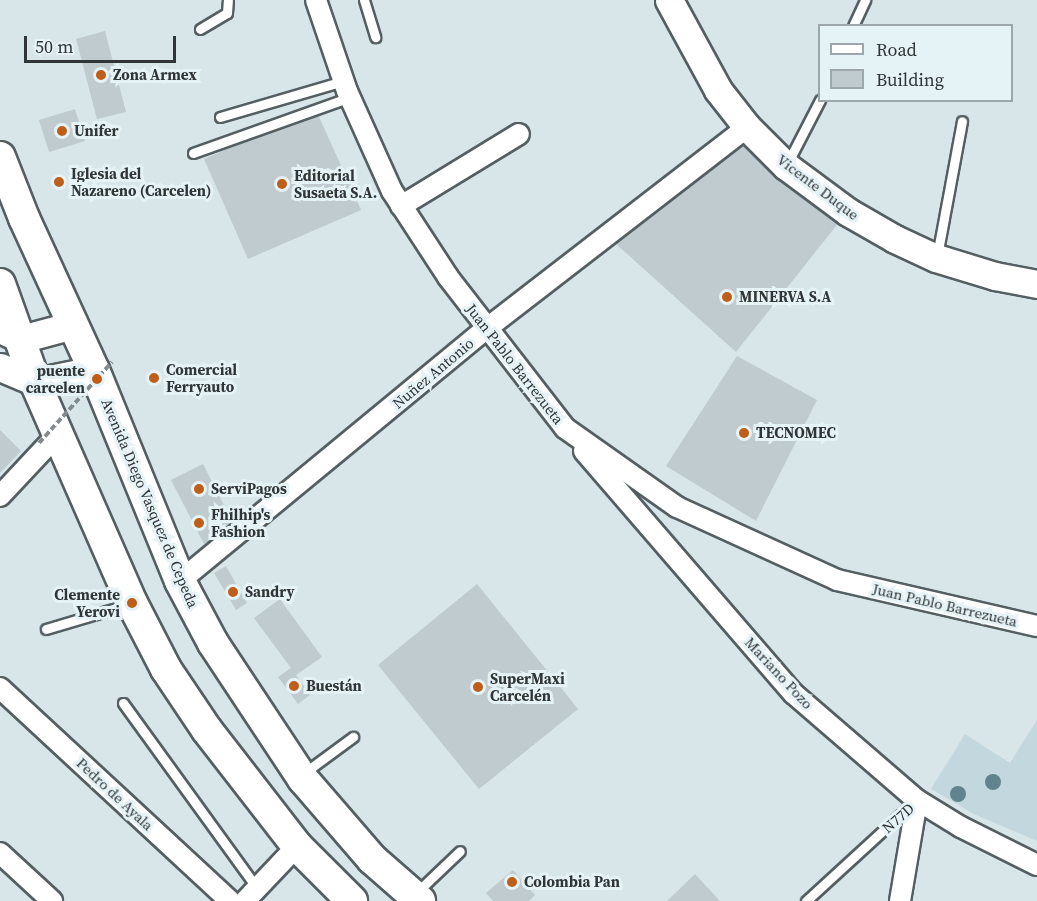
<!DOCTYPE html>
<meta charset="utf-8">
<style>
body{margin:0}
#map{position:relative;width:1037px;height:901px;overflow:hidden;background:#d8e5e9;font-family:"Source Serif 4",serif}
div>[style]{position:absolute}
.built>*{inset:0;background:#c3d8de}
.building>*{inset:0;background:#bfcbcf}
.roads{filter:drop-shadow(2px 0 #545f62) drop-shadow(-2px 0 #545f62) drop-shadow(0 2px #545f62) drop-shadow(0 -2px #545f62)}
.lane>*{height:9px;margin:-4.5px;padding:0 4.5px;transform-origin:4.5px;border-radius:4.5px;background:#fff}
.street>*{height:20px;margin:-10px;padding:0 10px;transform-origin:10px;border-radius:10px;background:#fff}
.secondary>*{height:27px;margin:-13.5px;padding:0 13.5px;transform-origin:13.5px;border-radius:13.5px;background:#fff}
.primary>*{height:30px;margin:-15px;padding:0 15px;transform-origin:15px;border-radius:15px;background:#fff}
.path-bridge>*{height:4px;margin-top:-2px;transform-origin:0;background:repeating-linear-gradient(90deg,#828b8e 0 6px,transparent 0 9px)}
.trees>*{width:16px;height:16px;margin:-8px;border-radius:50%;background:#61848c}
.dots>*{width:16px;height:16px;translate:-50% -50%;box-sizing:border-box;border:3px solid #e5f2f6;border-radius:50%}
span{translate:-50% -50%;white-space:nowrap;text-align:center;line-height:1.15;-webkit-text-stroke:6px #e5f2f6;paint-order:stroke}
.poi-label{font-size:15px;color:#303537;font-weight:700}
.left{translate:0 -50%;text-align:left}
.right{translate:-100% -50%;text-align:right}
.street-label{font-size:15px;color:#303537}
.legend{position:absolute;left:818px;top:24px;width:195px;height:78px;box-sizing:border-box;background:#e5f2f6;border:2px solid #9da6aa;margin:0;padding:8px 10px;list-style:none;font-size:18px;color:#303537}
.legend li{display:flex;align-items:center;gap:12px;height:30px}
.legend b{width:30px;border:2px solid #9da6aa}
.scale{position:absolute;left:24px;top:36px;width:152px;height:27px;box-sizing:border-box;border:3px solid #303537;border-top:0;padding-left:8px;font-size:18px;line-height:21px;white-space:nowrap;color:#303537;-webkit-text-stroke:4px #e5f2f6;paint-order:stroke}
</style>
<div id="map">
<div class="built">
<div style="clip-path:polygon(1037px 720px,1037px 841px,976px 815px,931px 789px,965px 734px,1010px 763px)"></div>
</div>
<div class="building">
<div style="clip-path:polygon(105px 31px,126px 112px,97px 119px,76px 39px)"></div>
<div style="clip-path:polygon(75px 109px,85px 141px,49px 152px,39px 120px)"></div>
<div style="clip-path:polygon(316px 110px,361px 210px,248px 259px,204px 159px)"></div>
<div style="clip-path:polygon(746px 136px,840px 221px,736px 352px,615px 243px)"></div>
<div style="clip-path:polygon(737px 356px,817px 400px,756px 521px,666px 466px)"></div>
<div style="clip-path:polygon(0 430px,21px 451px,0 473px)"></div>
<div style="clip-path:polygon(203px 464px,236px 529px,204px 544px,171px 480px)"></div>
<div style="clip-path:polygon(226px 566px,247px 603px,236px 610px,214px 573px)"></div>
<div style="clip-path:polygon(477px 584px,578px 709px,479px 789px,378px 665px)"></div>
<div style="clip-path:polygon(280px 599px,322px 657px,296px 675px,310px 695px,298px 704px,278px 677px,291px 668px,254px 618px)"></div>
<div style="clip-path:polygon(513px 870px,535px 895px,529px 901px,493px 901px,486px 893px)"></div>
<div style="clip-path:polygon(695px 874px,720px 901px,667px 901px)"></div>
</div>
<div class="roads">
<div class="lane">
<div style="left:364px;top:0;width:39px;rotate:73deg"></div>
<div style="left:853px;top:26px;width:29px;rotate:-65deg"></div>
<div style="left:200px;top:29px;width:31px;rotate:-31deg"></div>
<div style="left:227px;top:13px;width:13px;rotate:-86deg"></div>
<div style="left:220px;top:117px;width:128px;rotate:-16.3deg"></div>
<div style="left:193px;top:153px;width:167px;rotate:-19.6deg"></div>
<div style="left:787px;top:164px;width:72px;rotate:-62.7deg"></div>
<div style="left:937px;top:256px;width:137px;rotate:-79.5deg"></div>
<div style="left:46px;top:629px;width:88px;rotate:-16.6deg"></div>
<div style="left:123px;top:703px;width:228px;rotate:54.1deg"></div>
<div style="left:304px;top:773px;width:61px;rotate:-36.3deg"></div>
<div style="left:417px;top:892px;width:59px;rotate:-43.6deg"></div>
<div style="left:806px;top:901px;width:145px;rotate:-42.5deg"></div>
</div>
<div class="street">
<div style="left:316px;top:0;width:96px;rotate:71.2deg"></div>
<div style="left:347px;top:91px;width:110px;rotate:65.8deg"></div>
<div style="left:392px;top:191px;width:103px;rotate:56.9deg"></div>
<div style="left:448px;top:277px;width:191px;rotate:52.2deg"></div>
<div style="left:565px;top:428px;width:137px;rotate:35.2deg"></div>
<div style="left:677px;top:507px;width:176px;rotate:24.5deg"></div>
<div style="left:837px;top:580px;width:205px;rotate:13deg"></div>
<div style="left:401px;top:206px;width:138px;rotate:-31.4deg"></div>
<div style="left:584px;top:451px;width:321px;rotate:49.2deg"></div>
<div style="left:794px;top:694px;width:162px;rotate:40.8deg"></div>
<div style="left:917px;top:800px;width:52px;rotate:31.5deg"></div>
<div style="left:961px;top:827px;width:85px;rotate:26.6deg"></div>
<div style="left:0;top:496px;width:85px;rotate:-46.9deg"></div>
<div style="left:180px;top:581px;width:396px;rotate:-39.5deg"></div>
<div style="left:486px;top:329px;width:330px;rotate:-37.7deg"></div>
<div style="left:0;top:688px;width:313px;rotate:42.8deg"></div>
<div style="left:0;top:853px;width:71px;rotate:42.7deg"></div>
<div style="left:245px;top:901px;width:76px;rotate:-46.6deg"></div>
<div style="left:900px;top:901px;width:102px;rotate:-80.4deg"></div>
</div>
<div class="secondary">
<div style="left:669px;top:0;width:102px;rotate:61.4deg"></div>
<div style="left:718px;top:90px;width:47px;rotate:51.9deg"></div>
<div style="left:747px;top:127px;width:55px;rotate:45deg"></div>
<div style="left:786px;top:166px;width:77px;rotate:36.6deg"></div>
<div style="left:848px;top:212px;width:54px;rotate:29.9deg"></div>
<div style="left:895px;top:239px;width:45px;rotate:24.9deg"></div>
<div style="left:936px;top:258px;width:62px;rotate:17deg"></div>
<div style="left:995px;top:276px;width:43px;rotate:10.8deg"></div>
<div style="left:0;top:329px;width:23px;rotate:25deg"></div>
<div style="left:21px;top:339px;width:54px;rotate:-15.1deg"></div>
<div style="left:0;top:367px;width:38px;rotate:23deg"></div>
<div style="left:35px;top:382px;width:60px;rotate:-11.5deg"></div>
</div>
<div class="primary">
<div style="left:0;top:157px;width:66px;rotate:68.5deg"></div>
<div style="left:24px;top:218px;width:167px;rotate:65.3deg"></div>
<div style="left:94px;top:370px;width:228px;rotate:67.8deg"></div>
<div style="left:180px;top:581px;width:70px;rotate:62deg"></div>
<div style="left:213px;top:643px;width:163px;rotate:56.5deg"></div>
<div style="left:303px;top:779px;width:106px;rotate:49.2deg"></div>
<div style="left:372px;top:859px;width:64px;rotate:41.2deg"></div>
<div style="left:0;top:284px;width:104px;rotate:70.3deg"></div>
<div style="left:35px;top:382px;width:241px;rotate:66.3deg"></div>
<div style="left:132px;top:603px;width:74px;rotate:62.7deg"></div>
<div style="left:166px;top:669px;width:73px;rotate:56.1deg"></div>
<div style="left:207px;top:730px;width:147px;rotate:52.2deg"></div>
<div style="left:297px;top:846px;width:78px;rotate:45deg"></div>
</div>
</div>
<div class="path-bridge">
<div style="left:39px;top:443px;width:109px;rotate:-48deg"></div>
</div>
<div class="trees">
<div style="left:993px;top:782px"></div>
<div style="left:958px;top:794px"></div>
</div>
<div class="dots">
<div style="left:101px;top:75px;background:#be5e19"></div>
<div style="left:62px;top:131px;background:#be5e19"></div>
<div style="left:59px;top:182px;background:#be5e19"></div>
<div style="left:282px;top:184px;background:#be5e19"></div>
<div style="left:727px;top:297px;background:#be5e19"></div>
<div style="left:154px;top:378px;background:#be5e19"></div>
<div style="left:97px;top:379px;background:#be5e19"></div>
<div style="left:744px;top:433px;background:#be5e19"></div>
<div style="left:199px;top:489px;background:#be5e19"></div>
<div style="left:199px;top:523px;background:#be5e19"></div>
<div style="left:233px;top:592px;background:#be5e19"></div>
<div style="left:132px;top:603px;background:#be5e19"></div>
<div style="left:294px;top:686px;background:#be5e19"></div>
<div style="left:478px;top:687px;background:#be5e19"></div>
<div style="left:512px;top:882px;background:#be5e19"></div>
</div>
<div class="poi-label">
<span class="left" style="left:113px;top:75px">Zona Armex</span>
<span class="left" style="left:74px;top:131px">Unifer</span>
<span class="left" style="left:71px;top:182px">Iglesia del<br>Nazareno (Carcelen)</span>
<span class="left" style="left:294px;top:184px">Editorial<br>Susaeta S.A.</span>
<span class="left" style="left:739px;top:297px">MINERVA S.A</span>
<span class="left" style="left:166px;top:378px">Comercial<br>Ferryauto</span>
<span class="right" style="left:85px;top:379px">puente<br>carcelen</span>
<span class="left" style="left:756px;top:433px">TECNOMEC</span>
<span class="left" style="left:211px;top:489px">ServiPagos</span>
<span class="left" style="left:211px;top:523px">Fhilhip's<br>Fashion</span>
<span class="left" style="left:245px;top:592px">Sandry</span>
<span class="right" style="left:120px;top:603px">Clemente<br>Yerovi</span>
<span class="left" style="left:490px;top:687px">SuperMaxi<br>Carcelén</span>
<span class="left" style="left:306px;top:686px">Buestán</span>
<span class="left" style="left:524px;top:882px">Colombia Pan</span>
</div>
<div class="street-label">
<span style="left:818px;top:187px;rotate:37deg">Vicente Duque</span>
<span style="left:515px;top:364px;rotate:52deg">Juan Pablo Barrezueta</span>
<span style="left:433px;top:373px;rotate:-40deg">Nuñez Antonio</span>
<span style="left:150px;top:503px;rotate:67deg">Avenida Diego Vasquez de Cepeda</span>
<span style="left:945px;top:605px;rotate:13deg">Juan Pablo Barrezueta</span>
<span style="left:779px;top:673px;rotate:47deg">Mariano Pozo</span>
<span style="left:115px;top:794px;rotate:43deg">Pedro de Ayala</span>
<span style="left:898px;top:818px;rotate:-41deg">N77D</span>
</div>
<ul class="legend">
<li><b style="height:8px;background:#fff"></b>Road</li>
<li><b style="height:16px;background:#bfcbcf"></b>Building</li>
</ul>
<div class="scale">50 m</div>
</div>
